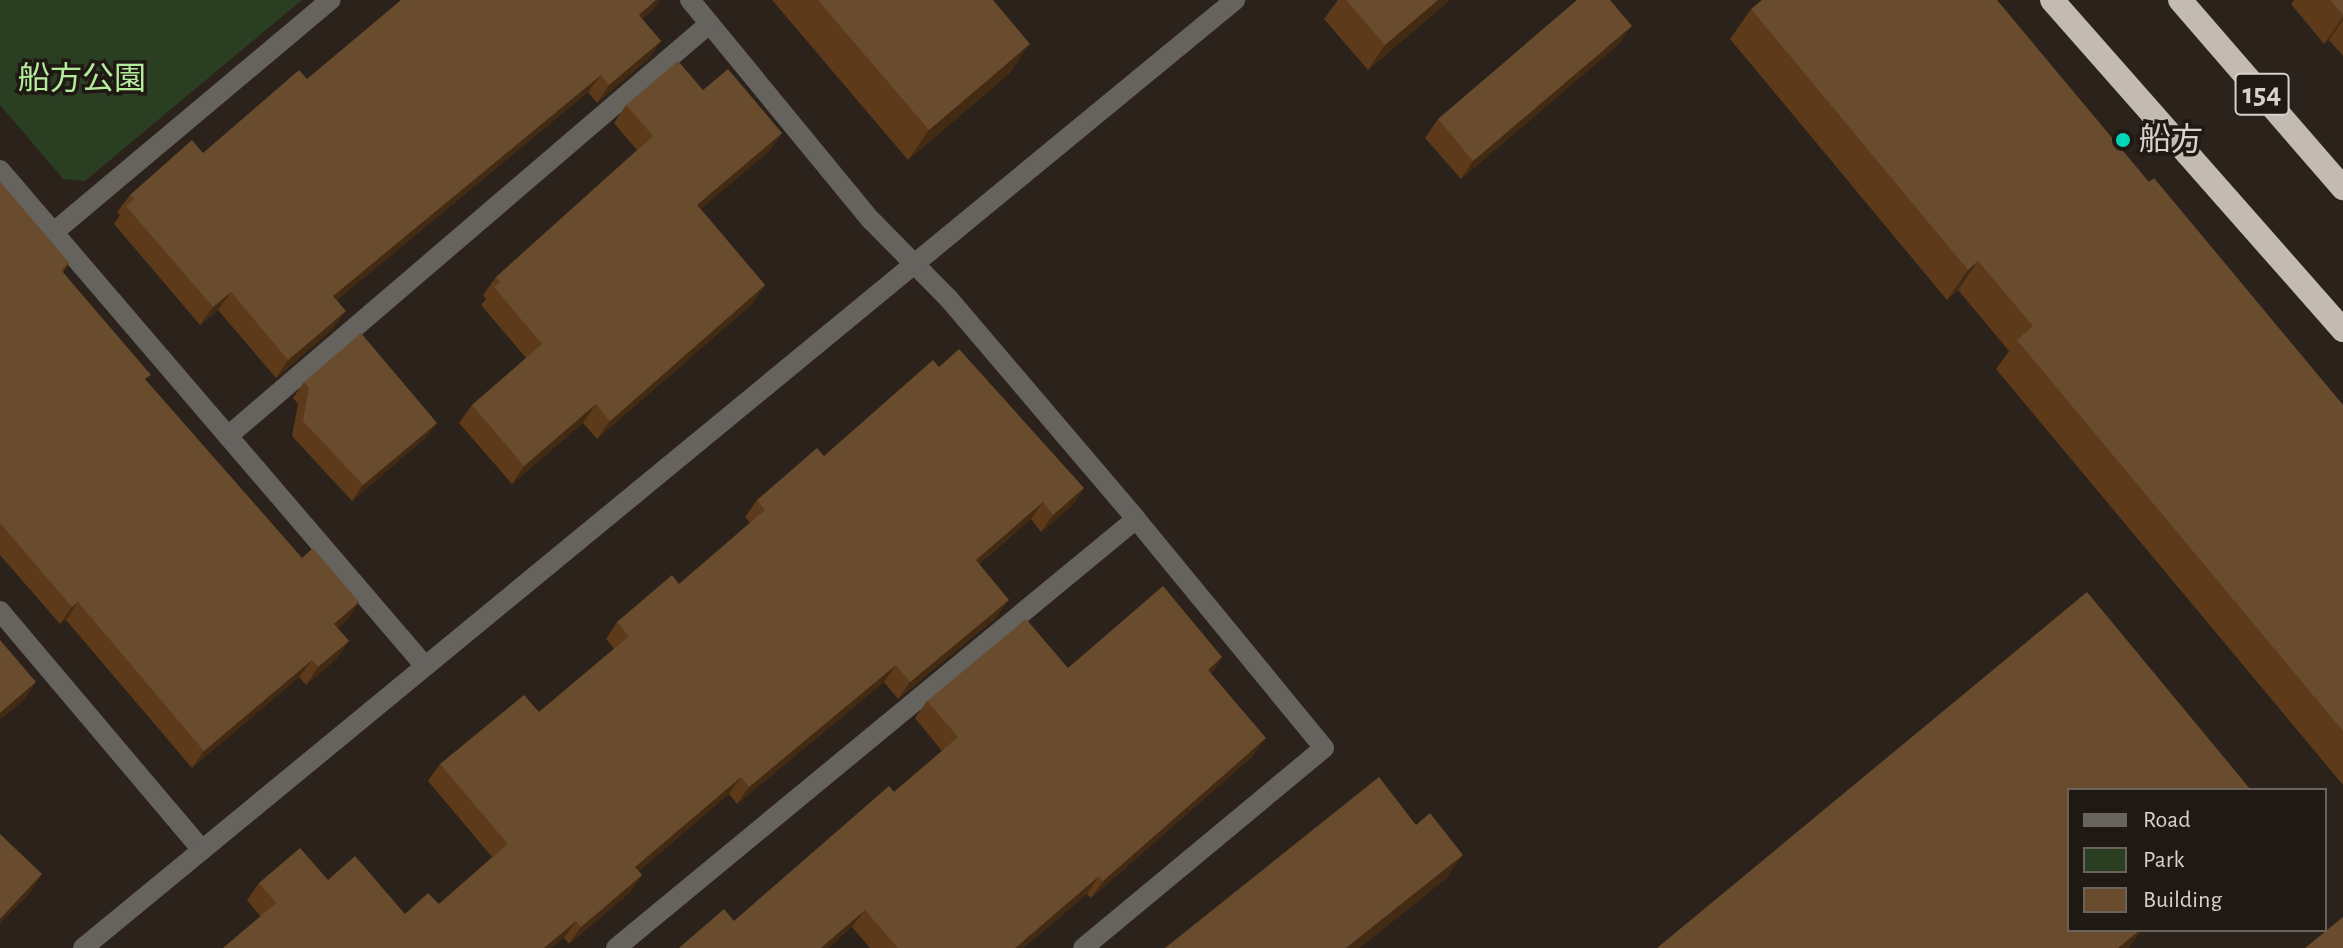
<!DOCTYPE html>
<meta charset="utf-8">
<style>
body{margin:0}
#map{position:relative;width:2343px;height:948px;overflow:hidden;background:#2a221b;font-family:"Alegreya Sans","Noto Sans JP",sans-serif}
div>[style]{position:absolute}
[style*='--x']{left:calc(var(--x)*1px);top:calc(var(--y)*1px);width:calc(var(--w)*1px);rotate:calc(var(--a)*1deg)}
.green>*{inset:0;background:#2a3f21}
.minor>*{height:20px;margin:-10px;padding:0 10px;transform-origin:10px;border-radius:10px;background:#66635f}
.highway>*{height:24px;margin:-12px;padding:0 12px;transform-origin:12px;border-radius:12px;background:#c3bbb1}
.wall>*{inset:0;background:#5c3a1a}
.shaded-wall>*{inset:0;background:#432a12}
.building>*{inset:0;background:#694b2d}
.dots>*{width:22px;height:22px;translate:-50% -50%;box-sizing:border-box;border:4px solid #201812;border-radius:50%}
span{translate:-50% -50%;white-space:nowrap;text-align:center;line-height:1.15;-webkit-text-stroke:7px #201812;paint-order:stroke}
.shield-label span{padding:2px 6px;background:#201812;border:2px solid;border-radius:6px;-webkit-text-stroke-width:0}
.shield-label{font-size:30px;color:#d7d1cd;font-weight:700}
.park-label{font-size:32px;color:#b4ec9e}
.poi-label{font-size:32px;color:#d7d1cd}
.left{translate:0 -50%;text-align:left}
.legend{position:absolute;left:2067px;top:788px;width:260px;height:144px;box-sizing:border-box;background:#201812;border:2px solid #69625d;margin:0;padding:10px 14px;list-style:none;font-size:24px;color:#d7d1cd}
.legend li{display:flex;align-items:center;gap:16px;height:40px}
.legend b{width:40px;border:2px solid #69625d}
</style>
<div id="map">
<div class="green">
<div style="clip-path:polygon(0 0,302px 0,85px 181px,63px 179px,0 105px)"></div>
</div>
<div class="minor">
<div style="--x:690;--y:0;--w:285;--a:50.6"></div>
<div style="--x:871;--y:220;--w:111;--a:45.4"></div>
<div style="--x:949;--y:299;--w:289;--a:49.6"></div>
<div style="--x:1136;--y:519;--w:296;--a:50.6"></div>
<div style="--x:1324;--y:748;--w:313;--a:140.3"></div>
<div style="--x:0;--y:170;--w:653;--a:49.41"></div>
<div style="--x:54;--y:232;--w:361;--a:-40"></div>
<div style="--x:228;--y:436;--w:633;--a:-40.58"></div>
<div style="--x:0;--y:611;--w:313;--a:49.8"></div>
<div style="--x:83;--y:948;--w:1492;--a:-39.45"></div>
<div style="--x:616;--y:948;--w:674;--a:-39.52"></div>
</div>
<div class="highway">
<div style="--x:2052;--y:0;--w:440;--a:48.6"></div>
<div style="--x:2180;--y:0;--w:249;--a:49.1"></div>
</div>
<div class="wall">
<div style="clip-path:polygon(772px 0,993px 0,1010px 73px,908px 160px)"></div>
<div style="clip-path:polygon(1338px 0,1450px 0,1368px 70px,1324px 19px)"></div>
<div style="clip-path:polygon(2294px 0,2343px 0,2343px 56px,2329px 40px,2324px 44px,2291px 4px)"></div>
<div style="clip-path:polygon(1751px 9px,2149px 182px,2343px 405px,2343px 785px,1996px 369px,2009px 351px,1958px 290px,1947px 300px,1730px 39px)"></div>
<div style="clip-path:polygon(653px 10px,642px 19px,661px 41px,648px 59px,597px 103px,588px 92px,337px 300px,333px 329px,276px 378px,218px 310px,200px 325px,114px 224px,120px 215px,117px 212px,130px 195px,203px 153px,307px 79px)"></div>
<div style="clip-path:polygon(1619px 44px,1461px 179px,1425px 138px,1438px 119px)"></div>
<div style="clip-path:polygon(703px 90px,782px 133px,769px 151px,701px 209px,765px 285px,752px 304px,597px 439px,583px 423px,512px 484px,459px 423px,472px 405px,526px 358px,481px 305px,486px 299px,483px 295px,496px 277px,637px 150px,614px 123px,626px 105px)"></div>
<div style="clip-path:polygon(0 182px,69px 263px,63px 272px,146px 381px,302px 558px,359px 602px,347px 620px,337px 628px,349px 641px,336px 659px,306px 685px,299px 677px,192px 768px,66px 620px,60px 624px,0 555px)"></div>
<div style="clip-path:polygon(304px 382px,437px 423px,425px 438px,352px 501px,292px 436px,298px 404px,293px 398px)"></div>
<div style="clip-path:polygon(824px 456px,1073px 505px,1041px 532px,1031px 519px,979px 564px,997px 617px,898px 699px,884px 682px,737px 804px,729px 794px,639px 871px,642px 875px,630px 892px,569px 944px,564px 938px,260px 916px,247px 900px,259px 883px,328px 880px,405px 914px,439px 904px,492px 857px,428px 781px,440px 764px,539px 712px,614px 649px,606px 639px,617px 622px,679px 584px,750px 523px,745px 517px,757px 500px)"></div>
<div style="clip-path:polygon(1222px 657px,1211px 674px,1253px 756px,1091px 898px,1087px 894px,1023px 948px,870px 948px,852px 927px,734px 921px,894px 792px,942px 751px,915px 718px,927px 701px,1068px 668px)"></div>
</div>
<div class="shaded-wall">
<div style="clip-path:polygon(656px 0,660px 0,653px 10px,626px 32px,639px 15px)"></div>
<div style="clip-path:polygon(1438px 0,1450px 0,1368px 70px,1385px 45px)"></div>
<div style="clip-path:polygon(2343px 17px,2343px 20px,2329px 40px,2324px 44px)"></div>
<div style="clip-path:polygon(1632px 26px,1619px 44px,1461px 179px,1473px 161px)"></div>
<div style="clip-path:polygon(661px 41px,648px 59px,597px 103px,609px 85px)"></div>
<div style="clip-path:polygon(1030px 44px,1010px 73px,908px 160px,929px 130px)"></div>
<div style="clip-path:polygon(601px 75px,588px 92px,320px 314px,333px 296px)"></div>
<div style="clip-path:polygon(782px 133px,769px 151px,685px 223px,697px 205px)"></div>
<div style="clip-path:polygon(1978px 261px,1958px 290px,1947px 300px,1968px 270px)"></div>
<div style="clip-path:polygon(765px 285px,752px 304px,597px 439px,610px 421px)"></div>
<div style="clip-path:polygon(231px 292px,218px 310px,200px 325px,213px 307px)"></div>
<div style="clip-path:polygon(346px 311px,333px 329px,276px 378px,288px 360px)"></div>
<div style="clip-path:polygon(596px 404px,583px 423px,512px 484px,524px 466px)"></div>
<div style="clip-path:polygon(437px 423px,425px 438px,352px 501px,363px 485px)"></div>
<div style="clip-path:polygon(1084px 488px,1073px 505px,1041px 532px,1053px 515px)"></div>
<div style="clip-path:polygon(1043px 502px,1031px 519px,964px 576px,976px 560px)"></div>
<div style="clip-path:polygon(1009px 600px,997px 617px,898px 699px,910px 682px)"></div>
<div style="clip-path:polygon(78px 602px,66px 620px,60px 624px,72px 607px)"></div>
<div style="clip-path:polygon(359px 602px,347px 620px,322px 642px,334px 624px)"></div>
<div style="clip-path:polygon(349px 641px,336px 659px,306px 685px,318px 667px)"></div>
<div style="clip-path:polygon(1222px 657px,1210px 675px,1208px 670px)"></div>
<div style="clip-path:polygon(312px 660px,299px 677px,192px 768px,204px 751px)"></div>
<div style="clip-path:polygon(896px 665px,884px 682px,737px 804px,749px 787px)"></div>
<div style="clip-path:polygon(36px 682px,24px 700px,0 720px,0 713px)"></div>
<div style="clip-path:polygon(1266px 738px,1253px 756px,1091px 898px,1103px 881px)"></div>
<div style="clip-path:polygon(741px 777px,729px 794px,624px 884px,635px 867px)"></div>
<div style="clip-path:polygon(1463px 855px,1446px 879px,1360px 948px,1346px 948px)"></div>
<div style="clip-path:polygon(42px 874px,30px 893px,0 924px,0 919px)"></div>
<div style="clip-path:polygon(642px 875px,630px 892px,569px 944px,581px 927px)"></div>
<div style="clip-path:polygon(1099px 876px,1087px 894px,1023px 948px,1015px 948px)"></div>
<div style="clip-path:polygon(865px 910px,852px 927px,829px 948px,821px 948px)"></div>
<div style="clip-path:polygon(576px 921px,564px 938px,552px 948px,544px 948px)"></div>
<div style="clip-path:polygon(2134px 930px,2144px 930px,2138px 935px,2129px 948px,2118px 948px)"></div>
</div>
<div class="building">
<div style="clip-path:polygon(401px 0,656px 0,639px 15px,661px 41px,609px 85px,601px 75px,333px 296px,346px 311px,288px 360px,231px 292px,213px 307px,126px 206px,134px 199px,130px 195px,192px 140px,203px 153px,299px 70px,307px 79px)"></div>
<div style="clip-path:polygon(818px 0,993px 0,1030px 44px,929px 130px)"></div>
<div style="clip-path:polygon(1346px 0,1438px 0,1385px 45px)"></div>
<div style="clip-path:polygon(1577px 0,1610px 0,1632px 26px,1473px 161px,1438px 119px)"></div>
<div style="clip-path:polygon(1762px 0,1997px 0,2149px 182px,2154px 178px,2343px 405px,2343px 731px,2017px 340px,2033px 326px,1978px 261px,1968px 270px,1751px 9px)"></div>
<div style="clip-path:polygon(2330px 0,2343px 0,2343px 15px)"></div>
<div style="clip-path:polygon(678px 61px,703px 90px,728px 69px,782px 133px,697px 205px,765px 285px,610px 421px,596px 404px,524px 466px,472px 405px,542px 344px,494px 287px,500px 282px,496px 277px,653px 136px,626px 105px)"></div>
<div style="clip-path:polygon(0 182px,69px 263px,61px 270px,151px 375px,145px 379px,302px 558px,313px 548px,359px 602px,334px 624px,349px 641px,318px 667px,312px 660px,204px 751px,78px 602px,72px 607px,0 523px)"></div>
<div style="clip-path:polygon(361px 333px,437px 423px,363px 485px,303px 421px,309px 388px,304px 382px)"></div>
<div style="clip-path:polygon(959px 349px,1084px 488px,1053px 515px,1043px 502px,976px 560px,1009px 600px,910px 682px,896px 665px,749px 787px,741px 777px,635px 867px,642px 875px,581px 927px,576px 921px,544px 948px,223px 948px,276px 903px,259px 883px,300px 848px,328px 880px,355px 856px,405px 914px,428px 893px,439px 904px,508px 844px,440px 764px,524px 695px,539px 712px,629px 636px,617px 622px,672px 575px,679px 584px,765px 510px,757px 500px,817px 448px,824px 456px,933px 360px,939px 367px)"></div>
<div style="clip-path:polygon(1163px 586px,1222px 657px,1208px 670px,1266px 738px,1103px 881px,1099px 876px,1015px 948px,898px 948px,865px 910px,821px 948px,679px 948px,724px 909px,734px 921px,889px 786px,894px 792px,958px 737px,927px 701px,1026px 619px,1068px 668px)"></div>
<div style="clip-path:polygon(2087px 592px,2251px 790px,2069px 790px,2069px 930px,2140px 930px,2118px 948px,1657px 948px)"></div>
<div style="clip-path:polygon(0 640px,36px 682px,0 713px)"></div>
<div style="clip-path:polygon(1379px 777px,1416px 825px,1430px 813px,1463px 855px,1346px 948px,1165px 948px)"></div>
<div style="clip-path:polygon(0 834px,42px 874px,0 919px)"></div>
<div style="clip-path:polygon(2343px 917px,2343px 948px,2305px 948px)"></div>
</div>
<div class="dots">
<div style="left:2123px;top:140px;background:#00d5b7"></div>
</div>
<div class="shield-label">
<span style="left:2262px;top:94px">154</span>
</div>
<div class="park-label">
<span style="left:82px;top:79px">船方公園</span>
</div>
<div class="poi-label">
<span class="left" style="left:2139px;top:140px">船方</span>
</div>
<ul class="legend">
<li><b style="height:10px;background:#66635f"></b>Road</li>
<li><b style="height:22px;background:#2a3f21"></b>Park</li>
<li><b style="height:22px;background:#694b2d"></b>Building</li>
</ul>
</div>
